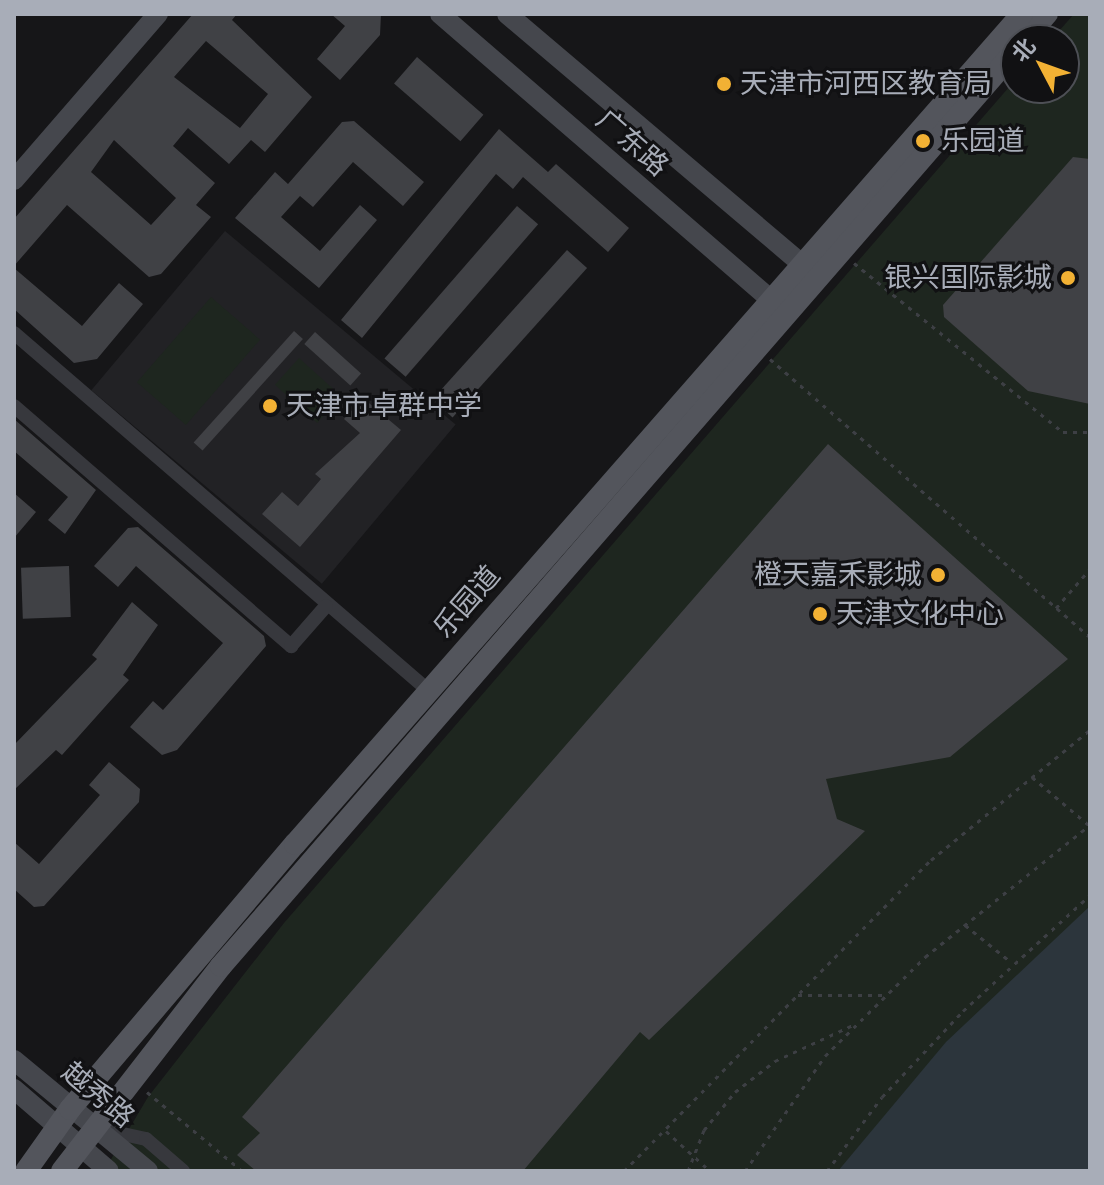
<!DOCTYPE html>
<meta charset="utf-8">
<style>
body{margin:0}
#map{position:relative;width:1104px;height:1185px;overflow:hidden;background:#161618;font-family:Jost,"Noto Sans SC",sans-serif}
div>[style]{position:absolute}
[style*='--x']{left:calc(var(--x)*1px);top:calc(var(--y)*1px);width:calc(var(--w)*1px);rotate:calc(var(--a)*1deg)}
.built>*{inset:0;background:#222225;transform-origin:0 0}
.green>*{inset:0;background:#1e261f;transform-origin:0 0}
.water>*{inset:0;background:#2c353c}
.building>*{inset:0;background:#404145;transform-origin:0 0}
.path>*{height:3px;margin-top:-1.5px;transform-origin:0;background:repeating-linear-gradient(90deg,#3d3f44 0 4px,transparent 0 10px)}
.street>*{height:14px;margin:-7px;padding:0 7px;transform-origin:7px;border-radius:7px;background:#37383d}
.secondary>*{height:20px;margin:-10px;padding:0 10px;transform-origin:10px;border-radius:10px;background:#45474d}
.primary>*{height:22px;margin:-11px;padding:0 11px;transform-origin:11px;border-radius:11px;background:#53555c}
.dots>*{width:22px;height:22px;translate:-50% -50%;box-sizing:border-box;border:4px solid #111113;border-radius:50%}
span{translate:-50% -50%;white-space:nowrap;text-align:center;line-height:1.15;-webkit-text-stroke:6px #111113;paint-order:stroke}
.poi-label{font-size:28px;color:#a8adb8}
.left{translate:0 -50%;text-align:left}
.right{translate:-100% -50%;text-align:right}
.street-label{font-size:28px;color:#a8adb8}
.frame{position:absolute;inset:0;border:16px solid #a8adb8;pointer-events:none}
.north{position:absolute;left:1000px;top:24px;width:80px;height:80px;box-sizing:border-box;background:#111113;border:2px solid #4d4f55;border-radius:50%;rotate:311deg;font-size:22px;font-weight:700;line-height:32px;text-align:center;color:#a8adb8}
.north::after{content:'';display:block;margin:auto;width:28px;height:36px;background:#f2b134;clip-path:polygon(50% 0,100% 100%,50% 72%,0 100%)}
</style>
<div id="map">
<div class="built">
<div style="left:225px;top:231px;width:301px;height:208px;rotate:40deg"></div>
</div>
<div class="green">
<div style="clip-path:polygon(1074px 14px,1090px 14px,1090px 1171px,104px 1171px,148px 1097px,284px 923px,1016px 79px,1016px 88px,1064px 88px,1064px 40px,1051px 40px)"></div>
<div style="left:211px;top:297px;width:65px;height:113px;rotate:41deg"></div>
<div style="left:299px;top:358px;width:57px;height:36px;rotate:42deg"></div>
</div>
<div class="water">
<div style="clip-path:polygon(1090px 906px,1090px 1171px,838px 1171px,946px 1042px)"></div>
</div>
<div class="building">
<div style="clip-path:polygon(evenodd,193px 14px,237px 14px,232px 20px,312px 97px,265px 152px,251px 140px,229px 164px,188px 128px,173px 146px,215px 183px,196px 205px,211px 217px,161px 274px,149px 277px,67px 205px,14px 266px,14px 219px,193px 14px,206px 41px,268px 94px,240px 128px,174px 77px,206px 41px,193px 14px,114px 140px,176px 198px,151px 225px,91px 172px,114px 140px)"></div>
<div style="clip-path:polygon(331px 14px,381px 14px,380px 35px,340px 80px,317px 59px,345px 26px)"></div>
<div style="left:417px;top:57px;width:88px;height:35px;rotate:41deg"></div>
<div style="clip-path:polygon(354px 121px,424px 182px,403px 206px,353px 162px,313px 207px,300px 196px,281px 217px,320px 251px,360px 205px,377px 220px,319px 288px,235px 218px,275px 172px,288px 184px,342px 122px)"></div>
<div style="clip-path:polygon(499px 129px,548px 172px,556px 164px,629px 228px,608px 252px,523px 177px,513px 189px,496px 174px,362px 338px,341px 320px)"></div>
<div style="clip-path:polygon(1073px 157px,1090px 159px,1090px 404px,1028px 391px,944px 317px,943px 305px)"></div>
<div style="left:517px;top:206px;width:28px;height:202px;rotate:41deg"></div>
<div style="left:567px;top:250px;width:27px;height:201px;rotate:42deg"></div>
<div style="clip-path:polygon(14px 268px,82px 326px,119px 283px,143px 304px,97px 359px,74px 363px,14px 309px)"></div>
<div style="left:294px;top:331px;width:12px;height:150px;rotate:42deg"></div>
<div style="left:315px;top:332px;width:62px;height:16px;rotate:42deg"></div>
<div style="clip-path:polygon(363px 398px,401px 430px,300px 547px,262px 514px,282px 492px,298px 506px,321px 479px,315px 474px,360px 433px,344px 419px)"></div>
<div style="clip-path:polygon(14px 419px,96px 490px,65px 534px,48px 520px,68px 497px,14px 451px)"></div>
<div style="clip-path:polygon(828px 444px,1068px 659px,950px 757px,826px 779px,837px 819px,865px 831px,649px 1040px,640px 1032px,523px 1171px,256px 1171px,237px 1155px,260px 1133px,242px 1117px)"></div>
<div style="clip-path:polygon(14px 493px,36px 512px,14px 538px)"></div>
<div style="clip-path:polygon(138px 527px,264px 636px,266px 646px,177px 750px,162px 755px,130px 727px,153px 701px,163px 710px,223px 643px,136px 566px,118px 587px,94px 566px,128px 528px)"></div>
<div style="left:69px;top:566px;width:51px;height:48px;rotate:88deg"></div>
<div style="clip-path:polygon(132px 602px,158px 625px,123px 675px,129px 680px,62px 755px,56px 750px,14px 790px,14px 745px,97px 659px,92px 655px)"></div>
<div style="clip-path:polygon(109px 762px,140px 789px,139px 802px,44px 906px,34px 907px,14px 889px,14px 842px,39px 864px,100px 795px,89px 785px)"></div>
</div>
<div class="path">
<div style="--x:854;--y:263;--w:269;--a:39"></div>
<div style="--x:1063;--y:432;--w:27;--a:0"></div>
<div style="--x:770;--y:359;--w:424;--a:41"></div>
<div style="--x:1056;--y:608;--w:52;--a:-48.9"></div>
<div style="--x:1032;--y:777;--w:76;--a:40.2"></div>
<div style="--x:965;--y:925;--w:59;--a:38.8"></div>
<div style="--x:798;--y:995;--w:88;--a:0"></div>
<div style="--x:147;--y:1092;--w:124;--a:39.7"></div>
<div style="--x:666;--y:1131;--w:59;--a:42.3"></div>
<div style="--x:624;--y:1171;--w:437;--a:-45.4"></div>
<div style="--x:931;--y:860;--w:205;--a:-39.3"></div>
<div style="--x:688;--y:1171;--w:44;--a:-68.7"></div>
<div style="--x:704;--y:1130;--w:49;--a:-50.8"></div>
<div style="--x:735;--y:1092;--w:51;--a:-37.8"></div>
<div style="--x:775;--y:1061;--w:88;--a:-24.8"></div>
<div style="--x:745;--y:1171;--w:140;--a:-55.2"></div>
<div style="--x:825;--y:1056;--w:141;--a:-44.7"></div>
<div style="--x:925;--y:957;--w:211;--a:-38.7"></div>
<div style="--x:827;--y:1171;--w:92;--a:-53.4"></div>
<div style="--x:882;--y:1097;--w:118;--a:-46.7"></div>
<div style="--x:963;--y:1011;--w:172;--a:-42.4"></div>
</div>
<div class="street">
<div style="--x:14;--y:333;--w:548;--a:40.78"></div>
<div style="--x:14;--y:406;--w:367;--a:40.9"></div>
<div style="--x:291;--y:646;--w:53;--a:-48.8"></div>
<div style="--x:100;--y:1129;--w:47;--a:12.3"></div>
<div style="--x:146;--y:1139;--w:49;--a:40.9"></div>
</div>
<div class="secondary">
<div style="--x:440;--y:14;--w:452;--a:40.8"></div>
<div style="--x:507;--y:14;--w:402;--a:40.3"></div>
<div style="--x:14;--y:180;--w:220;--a:-49.1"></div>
<div style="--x:14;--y:1060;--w:174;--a:39.6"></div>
<div style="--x:14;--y:1089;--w:125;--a:40.8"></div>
</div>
<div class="primary">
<div style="--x:1024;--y:40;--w:35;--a:-49"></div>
<div style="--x:26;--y:1171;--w:76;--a:-54.6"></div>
<div style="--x:70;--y:1109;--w:348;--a:-49.7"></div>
<div style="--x:295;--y:844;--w:1103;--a:-48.78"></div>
<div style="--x:62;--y:1171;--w:259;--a:-52.2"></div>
<div style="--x:221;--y:966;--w:1213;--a:-49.05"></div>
</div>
<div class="dots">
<div style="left:724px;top:84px;background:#f2b134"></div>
<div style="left:923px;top:141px;background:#f2b134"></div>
<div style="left:1068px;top:278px;background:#f2b134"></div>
<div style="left:270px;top:406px;background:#f2b134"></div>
<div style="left:938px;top:575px;background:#f2b134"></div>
<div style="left:820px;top:614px;background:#f2b134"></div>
</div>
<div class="poi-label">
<span class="left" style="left:740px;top:84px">天津市河西区教育局</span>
<span class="left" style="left:941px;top:141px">乐园道</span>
<span class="right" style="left:1052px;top:278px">银兴国际影城</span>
<span class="left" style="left:286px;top:406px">天津市卓群中学</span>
<span class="right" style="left:922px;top:575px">橙天嘉禾影城</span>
<span class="left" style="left:836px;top:614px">天津文化中心</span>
</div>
<div class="street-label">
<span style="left:632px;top:143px;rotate:41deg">广东路</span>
<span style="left:467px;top:602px;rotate:-49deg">乐园道</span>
<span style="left:98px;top:1095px;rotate:40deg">越秀路</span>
</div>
<div class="frame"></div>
<div class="north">北</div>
</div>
